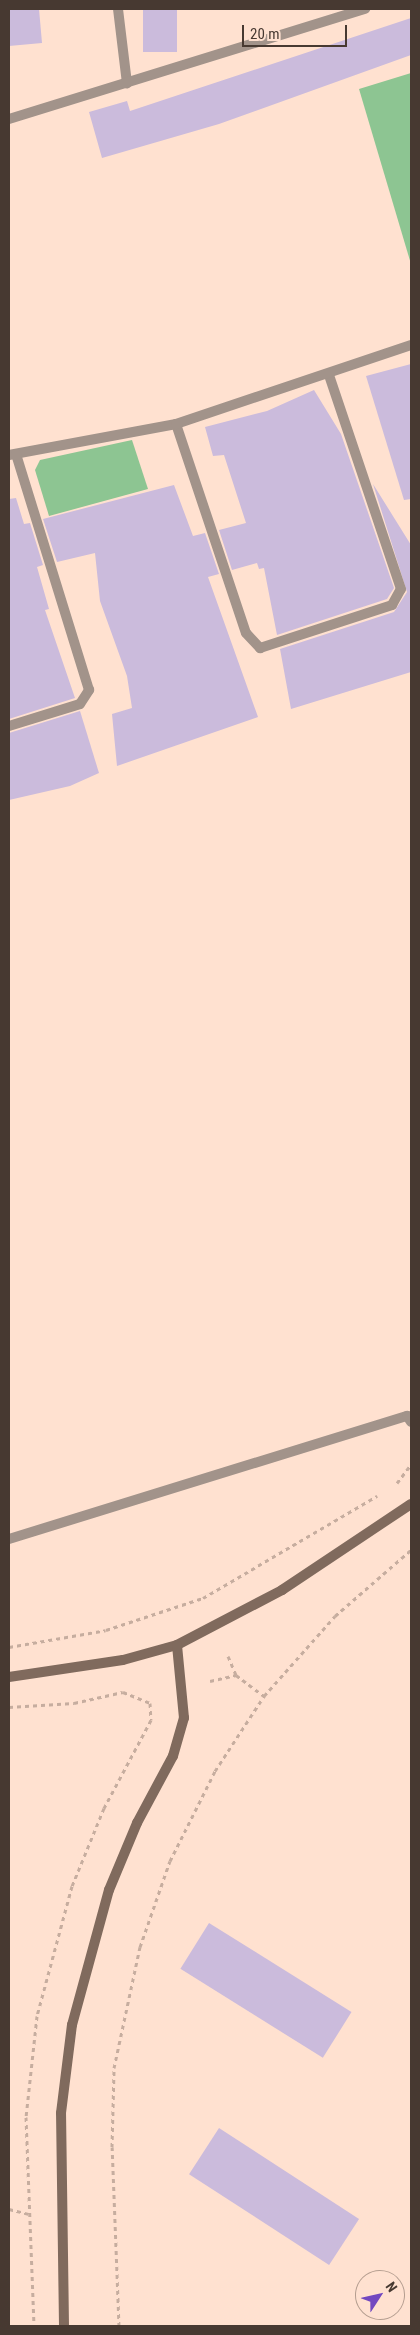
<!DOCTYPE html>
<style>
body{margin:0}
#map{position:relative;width:420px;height:2335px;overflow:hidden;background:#ffe1d0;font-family:"Roboto Condensed",sans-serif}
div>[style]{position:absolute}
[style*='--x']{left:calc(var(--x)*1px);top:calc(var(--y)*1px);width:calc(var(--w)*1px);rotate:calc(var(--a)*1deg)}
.green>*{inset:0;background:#8dc592}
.building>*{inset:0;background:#cbbbdc;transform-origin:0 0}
.path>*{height:3px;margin-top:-1.5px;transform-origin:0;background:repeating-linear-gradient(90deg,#c6ad9f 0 4px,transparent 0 8px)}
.lane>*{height:10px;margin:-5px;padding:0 5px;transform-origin:5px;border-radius:5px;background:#a2938a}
.street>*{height:10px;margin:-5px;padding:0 5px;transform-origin:5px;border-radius:5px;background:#a2938a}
.secondary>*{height:10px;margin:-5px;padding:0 5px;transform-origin:5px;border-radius:5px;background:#806a5d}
span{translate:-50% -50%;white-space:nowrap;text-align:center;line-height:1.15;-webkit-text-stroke:5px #ffe1d0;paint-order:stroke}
.frame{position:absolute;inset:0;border:10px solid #473931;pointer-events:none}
.north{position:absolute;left:355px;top:2270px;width:50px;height:50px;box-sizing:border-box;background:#ffe1d0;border:1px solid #b59e90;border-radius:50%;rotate:55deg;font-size:14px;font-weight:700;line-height:20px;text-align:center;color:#473931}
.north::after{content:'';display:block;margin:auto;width:18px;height:22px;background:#7248c0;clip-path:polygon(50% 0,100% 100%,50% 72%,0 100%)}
.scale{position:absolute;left:242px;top:25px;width:105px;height:22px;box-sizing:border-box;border:2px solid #473931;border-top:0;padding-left:6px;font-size:15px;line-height:18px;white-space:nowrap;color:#473931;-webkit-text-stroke:4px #ffe1d0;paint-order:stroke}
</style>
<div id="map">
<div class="green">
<div style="clip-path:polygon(411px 73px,411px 264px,359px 89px)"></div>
<div style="clip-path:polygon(132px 440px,148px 489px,49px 516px,35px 470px,40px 460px)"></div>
</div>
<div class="building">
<div style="clip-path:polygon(9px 9px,39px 9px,42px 43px,9px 46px)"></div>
<div style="left:143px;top:9px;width:34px;height:43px"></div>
<div style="clip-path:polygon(411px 18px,411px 55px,219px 124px,102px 158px,89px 112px,127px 101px,130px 111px)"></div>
<div style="clip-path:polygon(411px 364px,411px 499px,404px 500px,366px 376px)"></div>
<div style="clip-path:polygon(314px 390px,341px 434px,394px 588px,387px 599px,277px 635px,264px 568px,259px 569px,257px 563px,232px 570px,219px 530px,246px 523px,224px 455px,213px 456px,205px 427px,267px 411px)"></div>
<div style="clip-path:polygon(373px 484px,411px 545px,411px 672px,291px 709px,280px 649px,394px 612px,407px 592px)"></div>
<div style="clip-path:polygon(174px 485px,193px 536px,205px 533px,219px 574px,208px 577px,258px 717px,117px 766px,112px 714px,132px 708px,127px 676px,100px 601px,95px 553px,57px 562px,43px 519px)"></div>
<div style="clip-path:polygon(16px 498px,24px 524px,30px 523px,43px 565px,37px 567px,49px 609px,45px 610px,75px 698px,9px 719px,9px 499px)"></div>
<div style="clip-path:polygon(80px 711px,99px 773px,70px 786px,9px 800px,9px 733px)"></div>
<div style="left:209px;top:1923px;width:168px;height:54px;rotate:32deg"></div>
<div style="left:219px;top:2128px;width:167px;height:55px;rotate:33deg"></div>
</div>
<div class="path">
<div style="--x:397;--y:1483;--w:21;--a:-53"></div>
<div style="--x:9;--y:1647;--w:98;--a:-9.9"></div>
<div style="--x:106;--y:1630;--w:102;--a:-18.3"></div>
<div style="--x:203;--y:1598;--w:202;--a:-30.4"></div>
<div style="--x:228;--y:1656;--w:21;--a:67"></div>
<div style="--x:210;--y:1681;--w:27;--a:-13"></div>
<div style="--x:236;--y:1675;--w:35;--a:37"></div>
<div style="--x:9;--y:1707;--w:65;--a:-3.5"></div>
<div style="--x:74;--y:1703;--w:50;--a:-12.7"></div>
<div style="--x:123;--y:1692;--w:29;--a:22"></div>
<div style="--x:150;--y:1703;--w:17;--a:87"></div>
<div style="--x:151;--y:1720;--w:100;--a:118.1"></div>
<div style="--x:104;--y:1808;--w:84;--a:112.3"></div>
<div style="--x:72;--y:1886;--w:135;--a:105.1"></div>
<div style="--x:37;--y:2016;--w:102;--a:96.2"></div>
<div style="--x:26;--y:2117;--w:209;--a:87.8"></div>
<div style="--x:9;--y:2209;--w:21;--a:14"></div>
<div style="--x:119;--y:2326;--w:179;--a:-92.2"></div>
<div style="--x:112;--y:2147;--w:79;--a:-88.5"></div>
<div style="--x:114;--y:2068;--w:124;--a:-77.9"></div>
<div style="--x:140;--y:1947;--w:91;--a:-70.8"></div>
<div style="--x:170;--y:1861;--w:101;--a:-63.4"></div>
<div style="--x:215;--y:1771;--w:90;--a:-56.8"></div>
<div style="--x:264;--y:1696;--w:107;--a:-48.4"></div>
<div style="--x:335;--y:1616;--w:101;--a:-41"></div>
</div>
<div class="lane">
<div style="--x:118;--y:9;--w:75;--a:83.1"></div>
<div style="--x:9;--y:119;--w:373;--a:-17.2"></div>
<div style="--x:9;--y:1539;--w:417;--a:-17.2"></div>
<div style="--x:407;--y:1416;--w:7;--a:56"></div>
</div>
<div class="street">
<div style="--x:176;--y:424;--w:220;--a:71.5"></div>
<div style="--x:246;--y:633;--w:21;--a:47"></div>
<div style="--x:260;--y:648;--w:139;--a:-18"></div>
<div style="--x:392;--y:605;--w:18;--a:-61"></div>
<div style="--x:401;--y:589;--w:226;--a:-108.6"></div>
<div style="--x:9;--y:455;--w:170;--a:-10.5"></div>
<div style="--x:176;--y:424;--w:248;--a:-18.6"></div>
<div style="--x:9;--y:726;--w:74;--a:-17.2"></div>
<div style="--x:80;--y:704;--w:17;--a:-57"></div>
<div style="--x:89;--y:690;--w:247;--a:-107.2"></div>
</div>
<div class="secondary">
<div style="--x:9;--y:1677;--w:115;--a:-8.5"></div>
<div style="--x:123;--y:1660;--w:56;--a:-15.5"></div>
<div style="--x:177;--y:1645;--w:119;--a:-27.6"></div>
<div style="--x:282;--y:1590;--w:155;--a:-33.7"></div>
<div style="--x:64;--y:2326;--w:213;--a:-90.8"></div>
<div style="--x:61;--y:2113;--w:89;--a:-82.9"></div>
<div style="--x:72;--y:2025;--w:140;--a:-74.7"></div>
<div style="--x:109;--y:1890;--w:73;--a:-67.3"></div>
<div style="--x:137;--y:1823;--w:76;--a:-61.8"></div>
<div style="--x:173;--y:1756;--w:40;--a:-74"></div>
<div style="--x:184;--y:1718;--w:73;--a:-95.5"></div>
</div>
<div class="frame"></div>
<div class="north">N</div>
<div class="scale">20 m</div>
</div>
